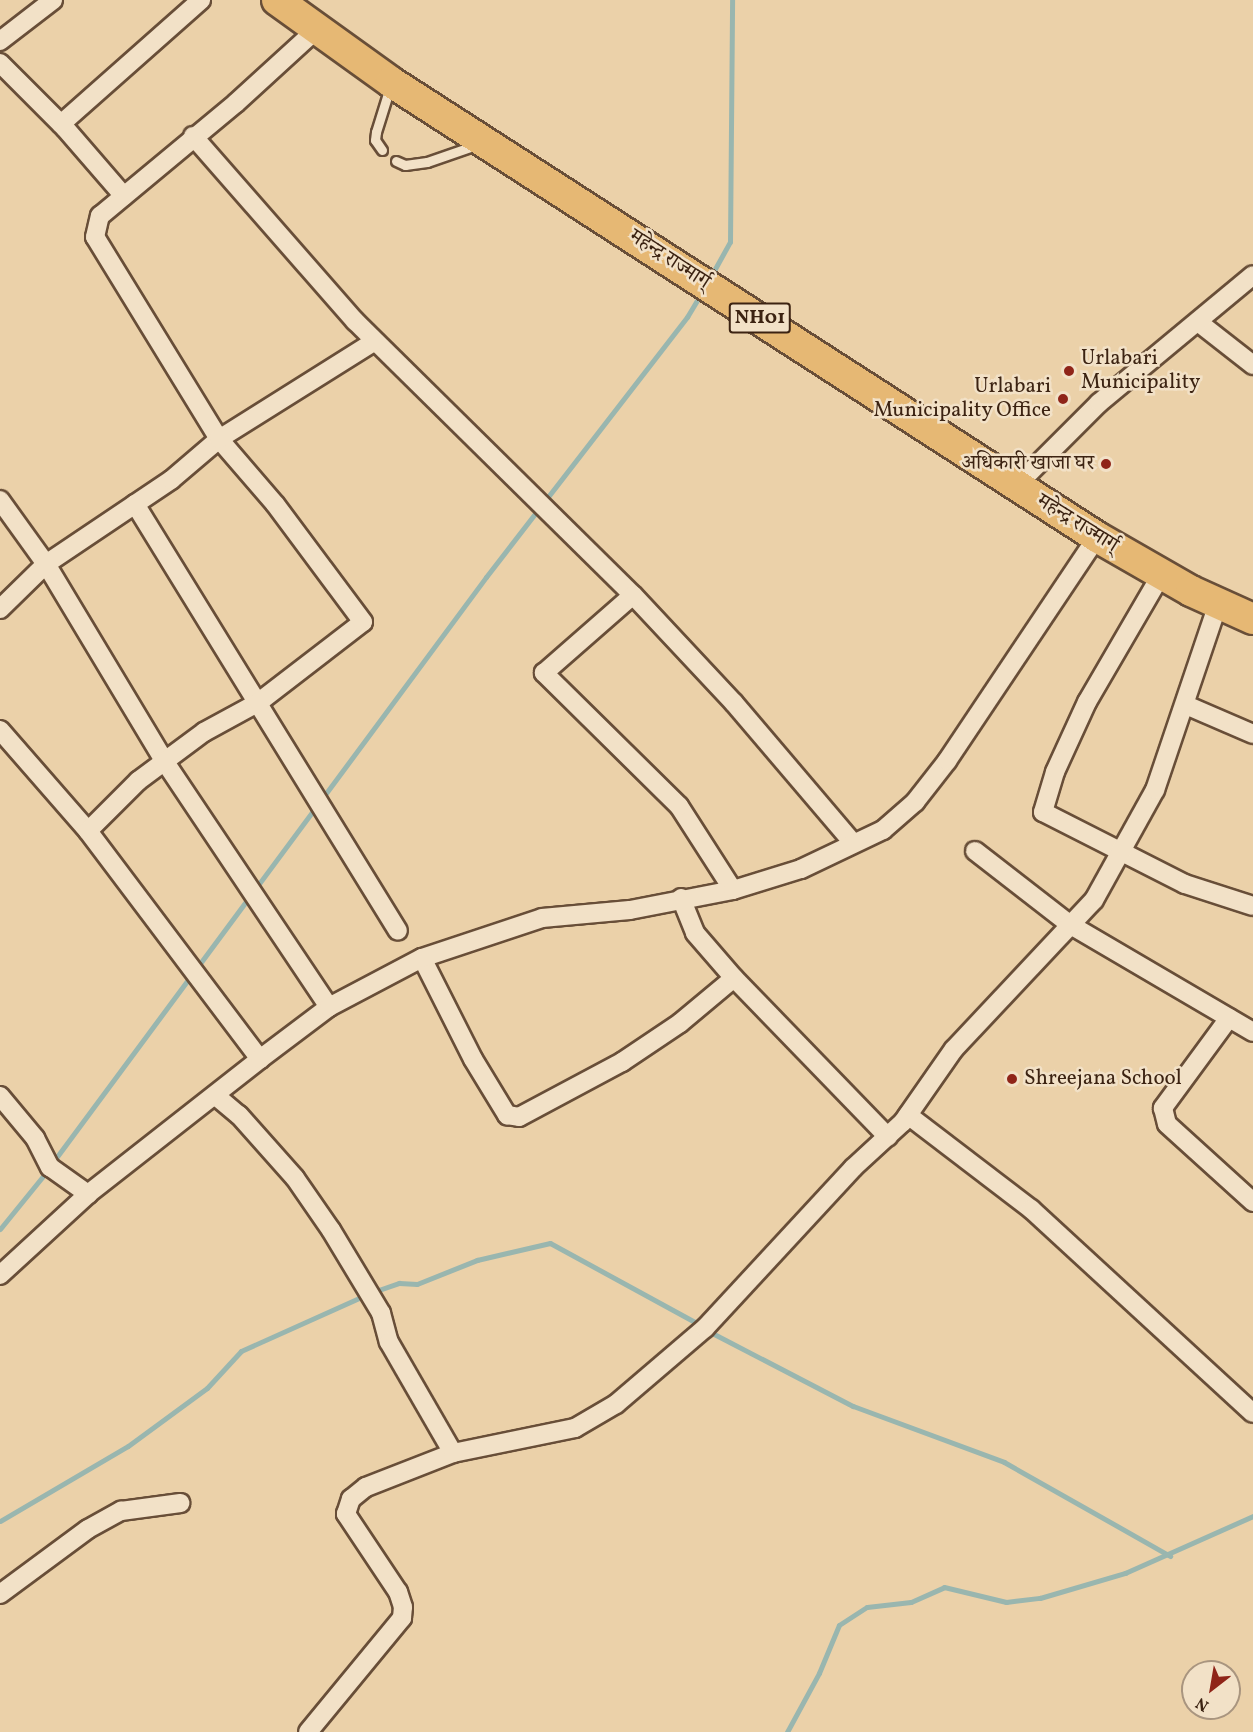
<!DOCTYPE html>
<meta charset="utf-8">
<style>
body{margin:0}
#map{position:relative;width:1253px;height:1732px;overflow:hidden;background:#ebd1a9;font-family:Vollkorn,"Noto Serif Devanagari",serif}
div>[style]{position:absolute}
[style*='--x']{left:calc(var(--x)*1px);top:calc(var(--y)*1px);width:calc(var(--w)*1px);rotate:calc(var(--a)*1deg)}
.stream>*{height:5px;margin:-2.5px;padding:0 2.5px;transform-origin:2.5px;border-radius:2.5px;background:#99b6af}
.roads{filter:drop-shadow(2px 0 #684e38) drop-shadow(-2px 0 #684e38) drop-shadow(0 2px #684e38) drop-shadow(0 -2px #684e38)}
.service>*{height:9px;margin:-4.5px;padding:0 4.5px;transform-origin:4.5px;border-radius:4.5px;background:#f2e1c7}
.minor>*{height:18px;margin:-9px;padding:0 9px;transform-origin:9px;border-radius:9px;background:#f2e1c7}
.trunk>*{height:30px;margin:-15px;padding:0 15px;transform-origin:15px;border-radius:15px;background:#e6b874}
.dots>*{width:16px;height:16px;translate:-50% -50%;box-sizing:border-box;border:3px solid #f2e1c7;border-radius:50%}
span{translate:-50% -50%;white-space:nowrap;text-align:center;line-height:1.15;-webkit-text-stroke:5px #f2e1c7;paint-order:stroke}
.shield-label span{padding:2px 4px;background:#f2e1c7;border:2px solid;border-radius:4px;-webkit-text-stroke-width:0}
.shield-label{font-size:20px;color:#3c2312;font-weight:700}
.street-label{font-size:21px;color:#3c2312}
.poi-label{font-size:21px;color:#3c2312}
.left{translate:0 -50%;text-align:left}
.right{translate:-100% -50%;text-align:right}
.north{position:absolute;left:1181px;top:1660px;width:60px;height:60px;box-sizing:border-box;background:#f2e1c7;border:2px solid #a9957f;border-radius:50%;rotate:211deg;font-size:16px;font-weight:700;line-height:24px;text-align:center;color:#3c2312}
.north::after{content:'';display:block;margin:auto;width:21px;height:27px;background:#8f2418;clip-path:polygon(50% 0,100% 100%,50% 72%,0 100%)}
</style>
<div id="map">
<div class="stream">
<div style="--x:711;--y:276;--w:39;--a:-61"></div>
<div style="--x:730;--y:242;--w:242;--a:-89.5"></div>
<div style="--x:53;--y:1162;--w:728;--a:-53.49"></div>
<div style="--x:486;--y:577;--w:329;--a:-52.3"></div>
<div style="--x:687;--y:317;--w:29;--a:-59"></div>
<div style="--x:0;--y:1229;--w:76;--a:-50.9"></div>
<div style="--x:712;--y:1333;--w:159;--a:27.4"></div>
<div style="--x:853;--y:1406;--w:161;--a:20.3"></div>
<div style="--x:1004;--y:1462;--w:191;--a:29.5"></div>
<div style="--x:0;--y:1521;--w:148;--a:-30.4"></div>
<div style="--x:128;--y:1446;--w:98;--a:-36.3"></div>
<div style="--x:207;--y:1388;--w:50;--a:-47.4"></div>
<div style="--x:241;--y:1351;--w:141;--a:-24.2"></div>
<div style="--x:370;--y:1293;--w:31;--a:-19"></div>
<div style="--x:399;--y:1283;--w:18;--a:3"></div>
<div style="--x:417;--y:1284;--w:65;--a:-21.8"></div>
<div style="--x:477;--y:1260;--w:75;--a:-13.1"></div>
<div style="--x:550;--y:1243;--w:167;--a:28.6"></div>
<div style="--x:787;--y:1732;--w:67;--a:-61.5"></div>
<div style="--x:819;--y:1673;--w:52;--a:-67.4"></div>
<div style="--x:839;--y:1625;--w:33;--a:-33"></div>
<div style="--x:867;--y:1607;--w:44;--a:-6.5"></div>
<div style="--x:911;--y:1602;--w:36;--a:-24"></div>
<div style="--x:944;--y:1587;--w:64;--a:13.6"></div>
<div style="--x:1006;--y:1602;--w:34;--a:-7"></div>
<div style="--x:1040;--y:1598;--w:89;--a:-16.4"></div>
<div style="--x:1125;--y:1573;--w:140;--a:-24"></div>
</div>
<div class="roads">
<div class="service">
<div style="--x:382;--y:150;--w:12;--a:-125"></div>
<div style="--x:375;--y:140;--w:8;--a:-83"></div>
<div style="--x:376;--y:132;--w:47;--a:-72.7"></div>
<div style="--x:396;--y:161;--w:10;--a:24"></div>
<div style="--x:405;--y:165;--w:22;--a:-8"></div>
<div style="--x:427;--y:162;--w:52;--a:-19.1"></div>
</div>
<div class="minor">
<div style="--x:0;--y:41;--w:67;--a:-37.7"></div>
<div style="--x:0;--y:63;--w:92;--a:45"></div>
<div style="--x:65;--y:128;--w:90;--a:49.1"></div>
<div style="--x:61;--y:124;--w:187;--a:-41.5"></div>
<div style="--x:193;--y:136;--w:246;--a:48.8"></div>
<div style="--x:355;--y:321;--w:390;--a:44.6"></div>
<div style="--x:1198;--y:322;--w:70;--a:38"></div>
<div style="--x:1017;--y:485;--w:116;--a:-45"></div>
<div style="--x:1099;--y:403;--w:200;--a:-39.7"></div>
<div style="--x:0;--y:500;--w:79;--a:54.3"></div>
<div style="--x:46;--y:564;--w:231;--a:59"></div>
<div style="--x:165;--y:762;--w:295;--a:56.2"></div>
<div style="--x:135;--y:504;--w:501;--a:58.37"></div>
<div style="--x:1161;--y:575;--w:147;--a:120.2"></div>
<div style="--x:1087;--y:702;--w:77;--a:114.6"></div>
<div style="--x:1055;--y:772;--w:42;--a:106.7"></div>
<div style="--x:1043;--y:812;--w:159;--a:26.9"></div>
<div style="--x:1185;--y:884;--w:71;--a:17.9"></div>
<div style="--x:0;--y:609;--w:64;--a:-44.4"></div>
<div style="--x:46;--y:564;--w:151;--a:-33.9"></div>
<div style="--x:171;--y:480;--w:63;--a:-40.5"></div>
<div style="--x:219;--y:439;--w:237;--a:-121.5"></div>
<div style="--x:95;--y:237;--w:22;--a:-77"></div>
<div style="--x:100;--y:216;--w:177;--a:-39.7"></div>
<div style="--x:236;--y:103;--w:108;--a:-42.4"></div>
<div style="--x:1186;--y:705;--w:73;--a:23.4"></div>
<div style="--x:0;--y:730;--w:134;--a:48.9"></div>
<div style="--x:88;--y:831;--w:286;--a:53"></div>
<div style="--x:88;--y:831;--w:71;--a:-45"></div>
<div style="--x:138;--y:781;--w:82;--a:-36.6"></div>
<div style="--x:204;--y:732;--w:63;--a:-28.6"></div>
<div style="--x:259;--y:702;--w:131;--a:-37.6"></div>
<div style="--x:363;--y:622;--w:147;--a:-126.7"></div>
<div style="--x:275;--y:504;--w:86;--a:-130.7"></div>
<div style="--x:219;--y:439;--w:184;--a:-32.1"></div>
<div style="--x:975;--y:851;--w:119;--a:37.8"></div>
<div style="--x:1069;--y:924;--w:213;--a:30.4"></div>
<div style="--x:733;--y:890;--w:100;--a:-122.7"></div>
<div style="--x:679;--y:806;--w:190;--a:-135.4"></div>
<div style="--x:544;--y:673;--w:118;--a:-41.2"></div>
<div style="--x:633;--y:595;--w:148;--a:46.9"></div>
<div style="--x:734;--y:703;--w:184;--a:49.6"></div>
<div style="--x:681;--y:898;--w:38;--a:68"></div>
<div style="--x:695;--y:933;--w:60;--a:49.1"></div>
<div style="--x:734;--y:978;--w:221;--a:45.9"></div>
<div style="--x:422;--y:958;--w:113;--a:63.2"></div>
<div style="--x:473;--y:1059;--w:66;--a:58.7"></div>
<div style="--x:507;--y:1115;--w:12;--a:9"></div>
<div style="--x:519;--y:1117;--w:117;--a:-28.1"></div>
<div style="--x:622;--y:1062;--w:70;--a:-33.9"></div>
<div style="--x:680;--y:1023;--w:70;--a:-39.8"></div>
<div style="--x:1229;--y:1018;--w:112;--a:126.3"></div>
<div style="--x:1163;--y:1108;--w:16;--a:76"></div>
<div style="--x:1167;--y:1124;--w:116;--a:42.2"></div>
<div style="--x:0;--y:1096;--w:55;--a:50.2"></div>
<div style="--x:35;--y:1138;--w:33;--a:63"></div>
<div style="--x:50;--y:1167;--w:47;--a:35.4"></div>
<div style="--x:216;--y:1096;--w:30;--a:40"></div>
<div style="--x:239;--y:1115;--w:84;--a:48.4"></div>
<div style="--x:295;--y:1178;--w:63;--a:55.3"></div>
<div style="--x:331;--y:1230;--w:97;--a:58.9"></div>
<div style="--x:381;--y:1313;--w:30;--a:75"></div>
<div style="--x:389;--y:1342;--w:128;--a:60"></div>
<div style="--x:908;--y:1115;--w:155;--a:37.4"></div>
<div style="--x:1031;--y:1209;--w:301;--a:42.6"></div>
<div style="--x:0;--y:1275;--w:120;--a:-42.6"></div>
<div style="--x:88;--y:1194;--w:219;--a:-38.1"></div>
<div style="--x:260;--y:1059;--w:86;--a:-37"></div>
<div style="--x:329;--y:1007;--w:105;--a:-27.8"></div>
<div style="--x:422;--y:958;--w:126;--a:-18.4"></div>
<div style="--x:542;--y:918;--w:88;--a:-5.2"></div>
<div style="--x:630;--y:910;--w:105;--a:-11"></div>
<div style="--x:733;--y:890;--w:71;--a:-17.2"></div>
<div style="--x:801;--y:869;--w:91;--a:-25.4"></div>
<div style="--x:883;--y:830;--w:43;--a:-41.2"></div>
<div style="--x:915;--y:802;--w:52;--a:-52"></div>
<div style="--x:947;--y:761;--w:270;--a:-56.2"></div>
<div style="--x:0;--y:1594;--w:109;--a:-36.5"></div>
<div style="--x:88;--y:1529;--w:38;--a:-29"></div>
<div style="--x:121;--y:1511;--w:60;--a:-7.7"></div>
<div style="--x:308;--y:1732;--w:148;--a:-50.5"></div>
<div style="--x:402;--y:1618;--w:11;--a:-85"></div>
<div style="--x:403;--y:1607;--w:16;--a:-108"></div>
<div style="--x:398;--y:1592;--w:94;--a:-123.7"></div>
<div style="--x:346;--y:1514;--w:16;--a:-72"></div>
<div style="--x:351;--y:1499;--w:19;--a:-39"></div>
<div style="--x:366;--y:1487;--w:93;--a:-21.3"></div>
<div style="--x:453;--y:1453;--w:125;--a:-11.6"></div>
<div style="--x:575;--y:1428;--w:48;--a:-30.3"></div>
<div style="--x:616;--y:1404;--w:117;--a:-40.5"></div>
<div style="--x:705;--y:1328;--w:218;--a:-47.2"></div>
<div style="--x:853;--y:1168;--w:68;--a:-42.6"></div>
<div style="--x:903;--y:1122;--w:89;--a:-55.1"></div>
<div style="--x:954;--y:1049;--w:204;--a:-46.8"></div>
<div style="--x:1094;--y:900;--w:126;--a:-61"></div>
<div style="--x:1155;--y:790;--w:196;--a:-71.3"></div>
</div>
<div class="trunk">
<div style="--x:277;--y:0;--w:140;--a:35.7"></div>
<div style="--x:391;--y:82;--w:840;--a:32.8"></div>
<div style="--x:1097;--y:537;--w:108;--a:29.9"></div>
<div style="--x:1191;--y:591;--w:68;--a:24.3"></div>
</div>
</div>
<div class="dots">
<div style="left:1069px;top:371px;background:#8f2418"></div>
<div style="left:1063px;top:399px;background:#8f2418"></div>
<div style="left:1106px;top:464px;background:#8f2418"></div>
<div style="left:1012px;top:1079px;background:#8f2418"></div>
</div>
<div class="shield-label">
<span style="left:760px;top:318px">NH01</span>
</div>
<div class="street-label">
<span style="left:669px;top:260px;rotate:33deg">महेन्द्र राज्मार्ग्</span>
<span style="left:1077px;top:524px;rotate:32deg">महेन्द्र राज्मार्ग्</span>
</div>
<div class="poi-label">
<span class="left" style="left:1081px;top:371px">Urlabari<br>Municipality</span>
<span class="right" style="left:1051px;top:399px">Urlabari<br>Municipality Office</span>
<span class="right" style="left:1094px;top:464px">अधिकारी खाजा घर</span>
<span class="left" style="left:1024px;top:1079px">Shreejana School</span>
</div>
<div class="north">N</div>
</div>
